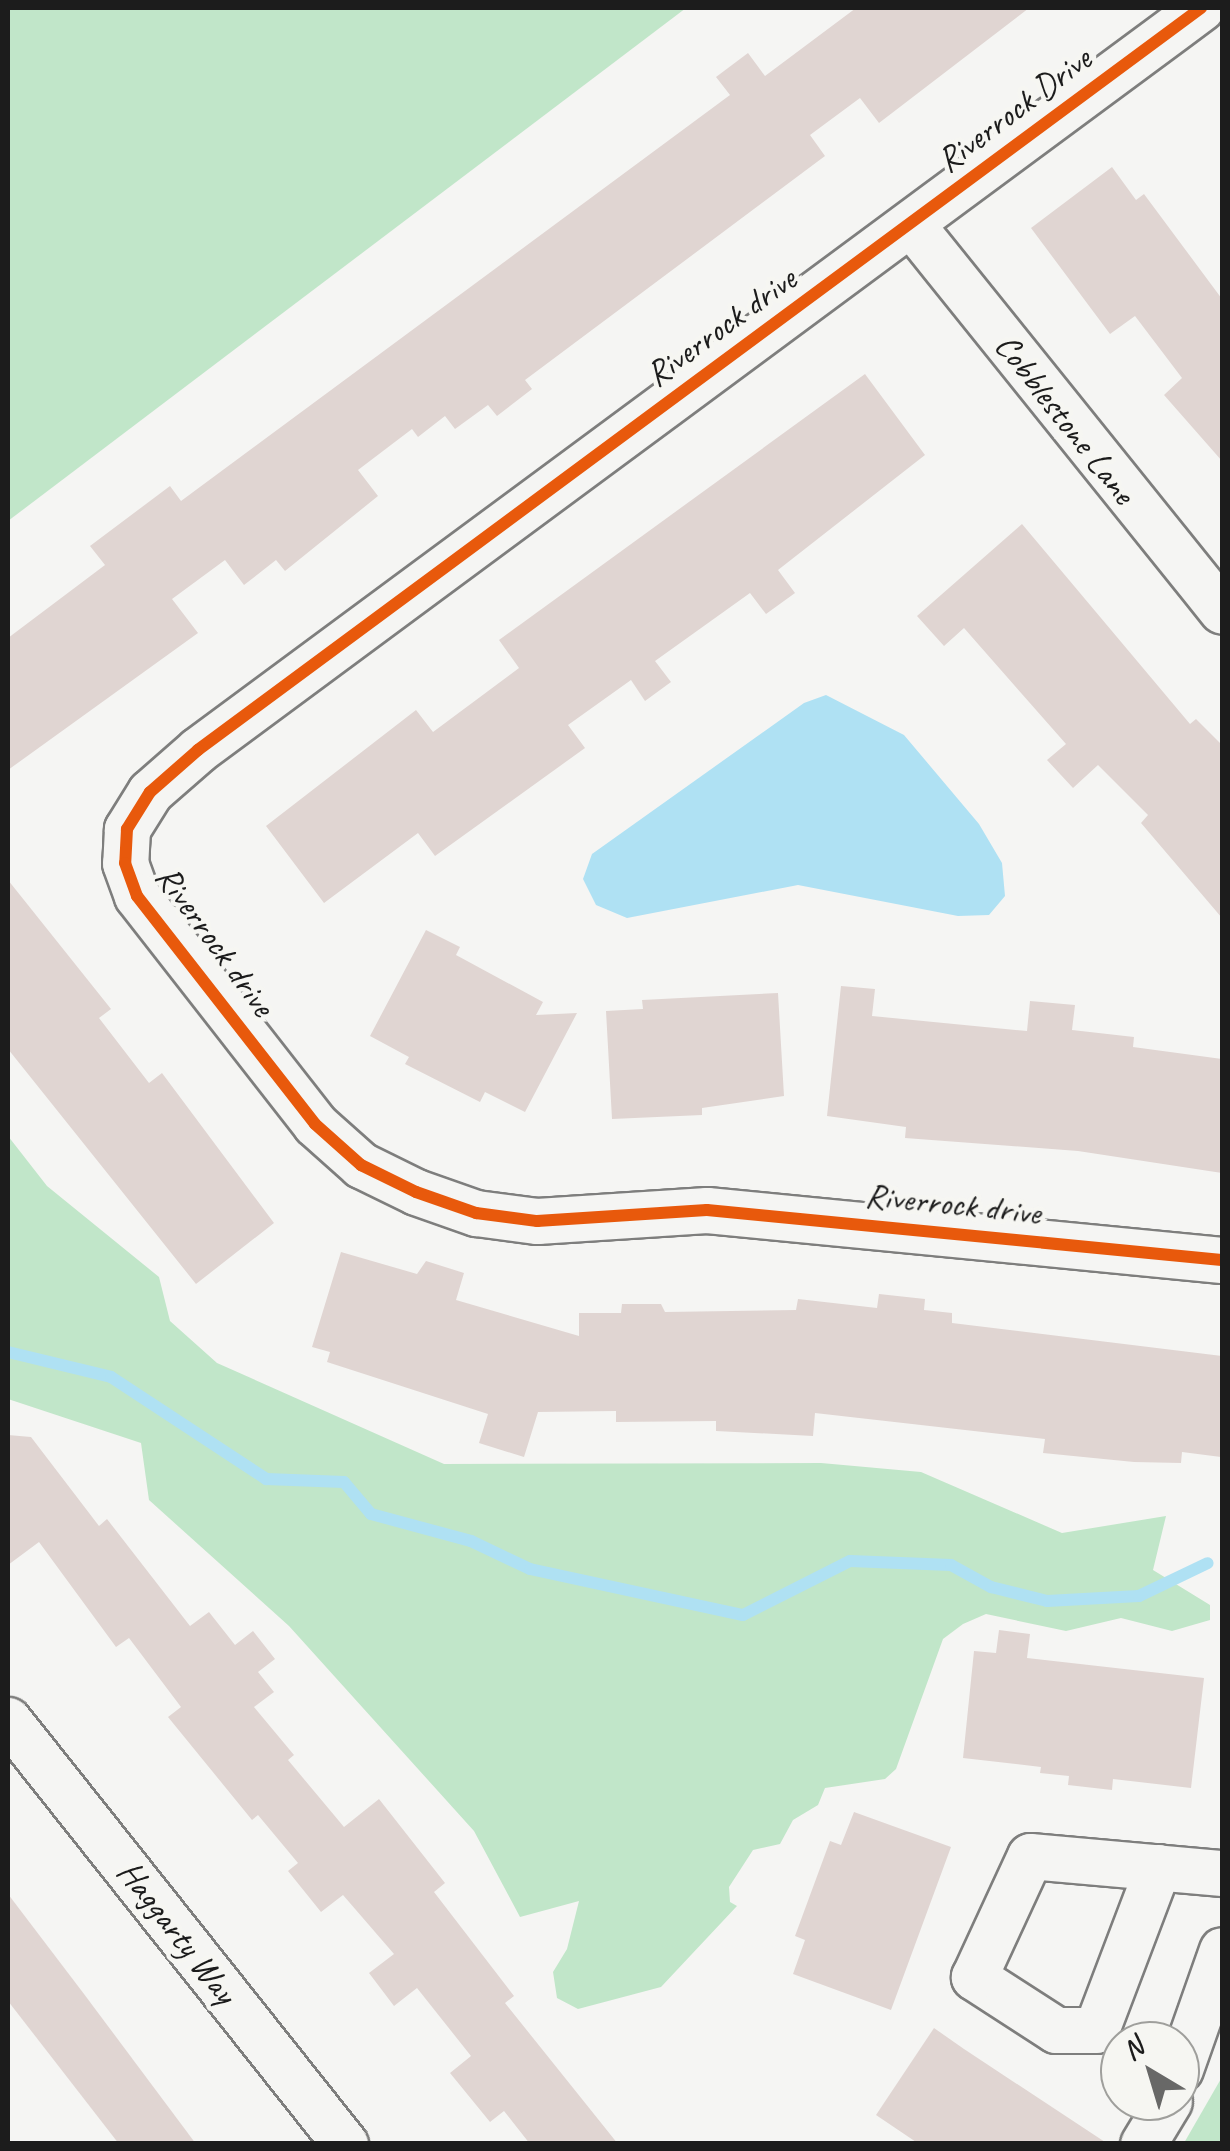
<!DOCTYPE html>
<style>
body{margin:0}
#map{position:relative;width:1230px;height:2151px;overflow:hidden;background:#f5f5f3;font-family:Caveat,sans-serif}
div>[style]{position:absolute}
[style*='--x']{left:calc(var(--x)*1px);top:calc(var(--y)*1px);width:calc(var(--w)*1px);rotate:calc(var(--a)*1deg)}
.green>*{inset:0;background:#c1e6c9}
.water>*{inset:0;background:#afe1f3}
.stream>*{height:12px;margin:-6px;padding:0 6px;transform-origin:6px;border-radius:6px;background:#afe1f3}
.building>*{inset:0;background:#e0d5d2}
.roads{filter:drop-shadow(2px 0 #7e7e7d) drop-shadow(-2px 0 #7e7e7d) drop-shadow(0 2px #7e7e7d) drop-shadow(0 -2px #7e7e7d)}
.minor>*{height:45px;margin:-22.5px;padding:0 22.5px;transform-origin:22.5px;border-radius:22.5px;background:#f5f5f3}
.cycleway>*{height:12px;margin:-6px;padding:0 6px;transform-origin:6px;border-radius:6px;background:#e8590c}
span{translate:-50% -50%;white-space:nowrap;text-align:center;line-height:1.15;-webkit-text-stroke:9px #f6f6f2;paint-order:stroke}
.street-label{font-size:35px;color:#1c1c1c}
.frame{position:absolute;inset:0;border:10px solid #1c1c1c;pointer-events:none}
.north{position:absolute;left:1100px;top:2021px;width:100px;height:100px;box-sizing:border-box;background:#f6f6f2;border:2px solid #9f9f9c;border-radius:50%;rotate:322deg;font-size:28px;font-weight:700;line-height:40px;text-align:center;color:#1c1c1c}
.north::after{content:'';display:block;margin:auto;width:35px;height:45px;background:#686867;clip-path:polygon(50% 0,100% 100%,50% 72%,0 100%)}
</style>
<div id="map">
<div class="green">
<div style="clip-path:polygon(8px 8px,686px 8px,8px 521px)"></div>
<div style="clip-path:polygon(8px 1136px,47px 1186px,159px 1277px,170px 1321px,217px 1363px,444px 1464px,821px 1463px,921px 1472px,1062px 1533px,1166px 1516px,1153px 1570px,1210px 1605px,1210px 1620px,1172px 1631px,1121px 1618px,1066px 1631px,986px 1614px,963px 1624px,943px 1639px,896px 1769px,885px 1779px,825px 1788px,818px 1805px,793px 1820px,780px 1844px,753px 1850px,729px 1887px,730px 1902px,737px 1906px,661px 1987px,578px 2009px,557px 1998px,553px 1972px,567px 1949px,579px 1901px,520px 1917px,474px 1831px,289px 1626px,149px 1500px,141px 1443px,8px 1399px)"></div>
<div style="clip-path:polygon(1222px 2077px,1222px 2143px,1184px 2143px)"></div>
</div>
<div class="water">
<div style="clip-path:polygon(826px 695px,904px 735px,979px 824px,1002px 863px,1005px 896px,989px 915px,958px 916px,798px 885px,627px 918px,596px 905px,583px 879px,592px 854px,804px 703px)"></div>
</div>
<div class="stream">
<div style="--x:8;--y:1352;--w:106;--a:13.6"></div>
<div style="--x:111;--y:1377;--w:186;--a:33.3"></div>
<div style="--x:266;--y:1479;--w:78;--a:2.2"></div>
<div style="--x:344;--y:1482;--w:42;--a:49.8"></div>
<div style="--x:371;--y:1514;--w:104;--a:15.1"></div>
<div style="--x:471;--y:1541;--w:65;--a:25.4"></div>
<div style="--x:530;--y:1569;--w:218;--a:12.2"></div>
<div style="--x:743;--y:1615;--w:120;--a:-26.8"></div>
<div style="--x:850;--y:1561;--w:101;--a:2.3"></div>
<div style="--x:951;--y:1565;--w:46;--a:28.8"></div>
<div style="--x:991;--y:1587;--w:58;--a:14"></div>
<div style="--x:1047;--y:1601;--w:92;--a:-3.1"></div>
<div style="--x:1139;--y:1596;--w:76;--a:-25.6"></div>
</div>
<div class="building">
<div style="clip-path:polygon(856px 8px,1029px 8px,879px 123px,860px 98px,810px 135px,825px 156px,525px 380px,532px 389px,497px 416px,488px 405px,455px 429px,445px 416px,418px 437px,412px 429px,358px 470px,378px 496px,285px 571px,276px 560px,244px 585px,225px 560px,172px 599px,198px 633px,8px 770px,8px 638px,105px 565px,90px 546px,170px 486px,181px 501px,730px 95px,716px 77px,748px 53px,765px 76px)"></div>
<div style="clip-path:polygon(1112px 167px,1136px 200px,1144px 194px,1222px 299px,1222px 461px,1164px 395px,1182px 378px,1135px 316px,1110px 334px,1031px 228px)"></div>
<div style="clip-path:polygon(865px 374px,925px 455px,778px 570px,795px 593px,766px 614px,750px 593px,655px 661px,671px 682px,645px 701px,631px 680px,568px 725px,585px 748px,435px 856px,418px 833px,324px 903px,266px 826px,416px 710px,433px 732px,519px 668px,499px 640px)"></div>
<div style="clip-path:polygon(1022px 524px,1190px 724px,1196px 719px,1222px 745px,1222px 918px,1141px 823px,1148px 815px,1098px 765px,1073px 788px,1047px 760px,1066px 744px,964px 628px,944px 646px,917px 616px)"></div>
<div style="clip-path:polygon(8px 880px,111px 1009px,99px 1018px,149px 1083px,162px 1073px,274px 1223px,196px 1284px,8px 1049px)"></div>
<div style="clip-path:polygon(426px 930px,460px 947px,456px 955px,543px 1002px,536px 1015px,577px 1013px,525px 1112px,485px 1092px,480px 1102px,405px 1064px,409px 1057px,370px 1036px)"></div>
<div style="clip-path:polygon(841px 986px,875px 989px,872px 1016px,1027px 1031px,1030px 1001px,1075px 1005px,1072px 1030px,1134px 1037px,1133px 1047px,1222px 1059px,1222px 1173px,1078px 1151px,905px 1138px,906px 1127px,827px 1116px)"></div>
<div style="clip-path:polygon(778px 993px,784px 1096px,702px 1108px,702px 1115px,612px 1119px,606px 1011px,643px 1009px,642px 1000px)"></div>
<div style="clip-path:polygon(341px 1252px,417px 1274px,426px 1261px,464px 1273px,456px 1300px,579px 1336px,579px 1313px,621px 1313px,622px 1304px,661px 1304px,665px 1312px,796px 1310px,798px 1299px,877px 1308px,879px 1294px,925px 1299px,924px 1310px,952px 1313px,952px 1323px,1222px 1356px,1221px 1457px,1182px 1452px,1181px 1463px,1134px 1462px,1043px 1453px,1045px 1439px,815px 1413px,813px 1436px,716px 1431px,716px 1421px,616px 1422px,616px 1411px,538px 1412px,524px 1457px,479px 1443px,488px 1414px,327px 1362px,330px 1352px,312px 1347px)"></div>
<div style="clip-path:polygon(8px 1435px,31px 1437px,99px 1526px,107px 1519px,190px 1626px,209px 1612px,235px 1645px,253px 1631px,275px 1659px,258px 1672px,274px 1692px,254px 1707px,294px 1755px,288px 1760px,344px 1827px,379px 1799px,445px 1883px,434px 1892px,514px 1996px,505px 2003px,618px 2144px,530px 2144px,504px 2111px,490px 2122px,450px 2073px,471px 2056px,417px 1988px,394px 2006px,369px 1973px,394px 1954px,343px 1895px,321px 1912px,288px 1871px,298px 1863px,258px 1815px,252px 1820px,168px 1717px,181px 1707px,129px 1638px,116px 1647px,39px 1542px,8px 1565px)"></div>
<div style="clip-path:polygon(999px 1630px,1030px 1634px,1027px 1658px,1204px 1678px,1191px 1788px,1113px 1779px,1112px 1790px,1068px 1785px,1069px 1776px,1040px 1773px,1041px 1767px,963px 1758px,974px 1651px,996px 1653px)"></div>
<div style="clip-path:polygon(854px 1812px,951px 1847px,891px 2010px,793px 1974px,805px 1940px,795px 1936px,830px 1841px,841px 1845px)"></div>
<div style="clip-path:polygon(8px 1894px,84px 1994px,196px 2144px,119px 2144px,8px 2001px)"></div>
<div style="clip-path:polygon(934px 2028px,964px 2049px,1108px 2144px,919px 2144px,876px 2115px)"></div>
</div>
<div class="roads">
<div class="minor">
<div style="--x:1201;--y:8;--w:1248;--a:143.51"></div>
<div style="--x:198;--y:750;--w:64;--a:138.8"></div>
<div style="--x:150;--y:792;--w:44;--a:121.9"></div>
<div style="--x:127;--y:829;--w:34;--a:93"></div>
<div style="--x:125;--y:863;--w:35;--a:70"></div>
<div style="--x:137;--y:896;--w:289;--a:52"></div>
<div style="--x:315;--y:1124;--w:62;--a:41.7"></div>
<div style="--x:361;--y:1165;--w:61;--a:26.1"></div>
<div style="--x:416;--y:1192;--w:64;--a:19.3"></div>
<div style="--x:476;--y:1213;--w:62;--a:7.5"></div>
<div style="--x:537;--y:1221;--w:170;--a:-3.7"></div>
<div style="--x:707;--y:1210;--w:517;--a:5.55"></div>
<div style="--x:911;--y:224;--w:496;--a:51.2"></div>
<div style="--x:8;--y:1720;--w:542;--a:51.52"></div>
<div style="--x:1158;--y:1867;--w:174;--a:110.8"></div>
<div style="--x:1096;--y:2030;--w:40;--a:180"></div>
<div style="--x:1056;--y:2030;--w:98;--a:-147.1"></div>
<div style="--x:974;--y:1977;--w:133;--a:-65.2"></div>
<div style="--x:1030;--y:1856;--w:193;--a:5.1"></div>
<div style="--x:1180;--y:2069;--w:126;--a:-70.6"></div>
<div style="--x:1143;--y:2144;--w:50;--a:-58.8"></div>
</div>
</div>
<div class="cycleway">
<div style="--x:1201;--y:8;--w:1248;--a:143.51"></div>
<div style="--x:198;--y:750;--w:64;--a:138.8"></div>
<div style="--x:150;--y:792;--w:44;--a:121.9"></div>
<div style="--x:127;--y:829;--w:34;--a:93"></div>
<div style="--x:125;--y:863;--w:35;--a:70"></div>
<div style="--x:137;--y:896;--w:289;--a:52"></div>
<div style="--x:315;--y:1124;--w:62;--a:41.7"></div>
<div style="--x:361;--y:1165;--w:61;--a:26.1"></div>
<div style="--x:416;--y:1192;--w:64;--a:19.3"></div>
<div style="--x:476;--y:1213;--w:62;--a:7.5"></div>
<div style="--x:537;--y:1221;--w:170;--a:-3.7"></div>
<div style="--x:707;--y:1210;--w:517;--a:5.55"></div>
</div>
<div class="street-label">
<span style="left:1014px;top:110px;rotate:-37deg">Riverrock Drive</span>
<span style="left:721px;top:327px;rotate:-36deg">Riverrock drive</span>
<span style="left:1065px;top:419px;rotate:52deg">Cobblestone Lane</span>
<span style="left:215px;top:941px;rotate:54deg">Riverrock drive</span>
<span style="left:953px;top:1204px;rotate:6deg">Riverrock drive</span>
<span style="left:177px;top:1932px;rotate:52deg">Haggarty Way</span>
</div>
<div class="frame"></div>
<div class="north">N</div>
</div>
